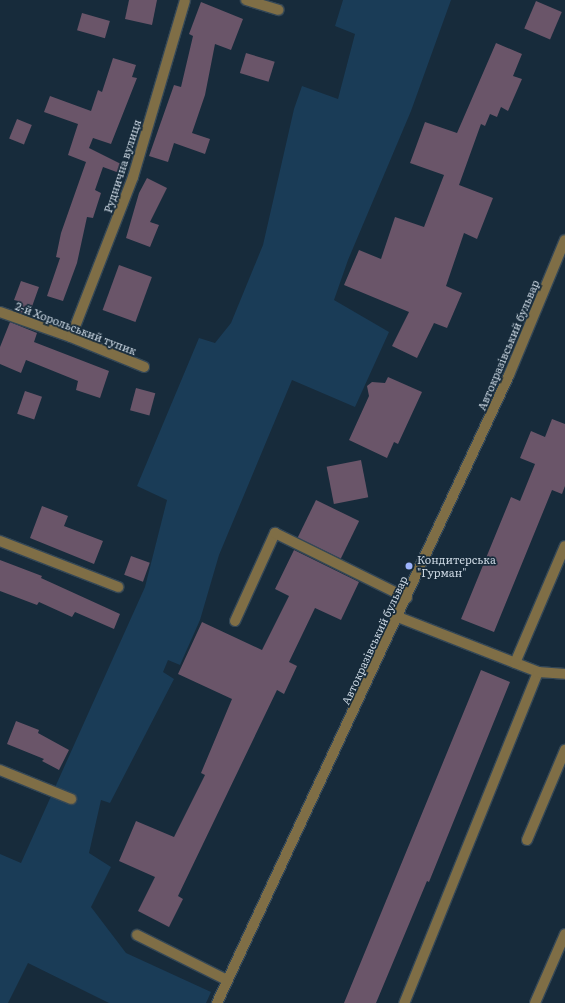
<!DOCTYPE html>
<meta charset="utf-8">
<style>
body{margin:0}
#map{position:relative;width:565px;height:1003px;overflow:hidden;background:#172b3b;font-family:Literata,serif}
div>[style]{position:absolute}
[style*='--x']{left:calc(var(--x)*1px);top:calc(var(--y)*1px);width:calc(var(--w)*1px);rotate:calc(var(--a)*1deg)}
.green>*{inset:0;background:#1a3c57}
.building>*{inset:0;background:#6a5569;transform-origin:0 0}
.roads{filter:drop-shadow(1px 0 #344756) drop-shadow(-1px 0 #344756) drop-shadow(0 1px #344756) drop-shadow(0 -1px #344756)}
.minor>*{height:10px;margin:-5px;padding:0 5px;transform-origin:5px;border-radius:5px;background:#7f6e46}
.dots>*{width:11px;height:11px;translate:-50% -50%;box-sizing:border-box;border:2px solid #172b3b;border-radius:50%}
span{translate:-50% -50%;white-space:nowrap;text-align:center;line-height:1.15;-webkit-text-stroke:3.5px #172b3b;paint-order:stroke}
.street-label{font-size:11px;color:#cbd7e2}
.poi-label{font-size:11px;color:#cbd7e2}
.left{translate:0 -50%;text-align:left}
</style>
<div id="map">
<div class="green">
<div style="clip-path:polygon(343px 0,451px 0,411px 111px,348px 260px,334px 300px,389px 332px,355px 407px,292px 380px,219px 555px,200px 620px,180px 665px,168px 660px,163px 672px,174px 679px,110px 803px,101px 800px,89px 853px,111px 867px,91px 907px,126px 953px,211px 992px,206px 1003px,109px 1003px,28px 963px,8px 1003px,0 1003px,0 854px,21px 863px,145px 587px,167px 500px,137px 486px,199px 338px,215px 343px,231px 323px,263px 245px,294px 109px,302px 86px,338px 99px,355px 34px,335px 26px)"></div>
</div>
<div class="building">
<div style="clip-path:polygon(129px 0,157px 0,152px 25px,125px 19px)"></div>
<div style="left:536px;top:1px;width:28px;height:30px;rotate:23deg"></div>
<div style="clip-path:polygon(201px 2px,243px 19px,231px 50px,215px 44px,205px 95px,192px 133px,210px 139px,205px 154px,174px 143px,168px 162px,149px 156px,174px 85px,181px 87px,193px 36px,189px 34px)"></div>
<div style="left:82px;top:13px;width:29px;height:18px;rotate:16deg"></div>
<div style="clip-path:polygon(496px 43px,522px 54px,513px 76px,522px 79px,508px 111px,501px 107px,497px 117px,490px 114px,485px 126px,481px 124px,459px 185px,493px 198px,477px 239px,464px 233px,446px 286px,462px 293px,447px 328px,434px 323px,417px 358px,392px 346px,409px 312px,344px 285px,359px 250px,381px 259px,395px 217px,424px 227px,444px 175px,410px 163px,425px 122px,457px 133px)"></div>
<div style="left:246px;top:53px;width:30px;height:21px;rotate:17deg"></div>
<div style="clip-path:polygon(113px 58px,136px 65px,132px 77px,137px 78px,111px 144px,93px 138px,89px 148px,125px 166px,122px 174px,103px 167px,95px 190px,101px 193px,93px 218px,87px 217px,77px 263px,63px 301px,47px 296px,60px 258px,56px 257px,61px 233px,86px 162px,68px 155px,78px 124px,44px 112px,50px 96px,91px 111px,98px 90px,102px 92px)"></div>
<div style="left:17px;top:119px;width:16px;height:21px;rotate:22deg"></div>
<div style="clip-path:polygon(147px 178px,167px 188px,150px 222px,159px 225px,150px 247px,126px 238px,139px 193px)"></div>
<div style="left:119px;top:265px;width:35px;height:48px;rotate:20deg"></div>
<div style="clip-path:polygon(21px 281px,39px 287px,29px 315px,14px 310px,18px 301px,14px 300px)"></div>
<div style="clip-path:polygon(10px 322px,37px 333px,34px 342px,109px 371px,100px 398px,76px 390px,78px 381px,26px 360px,21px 373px,0 364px,0 347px)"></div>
<div style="clip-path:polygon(388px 377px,422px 392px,398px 444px,394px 442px,387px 458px,349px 440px,369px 396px,367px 386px,372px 382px,385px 383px)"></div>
<div style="left:136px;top:388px;width:20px;height:23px;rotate:15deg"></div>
<div style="left:25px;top:391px;width:18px;height:24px;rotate:19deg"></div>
<div style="clip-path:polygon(552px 419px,565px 424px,565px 486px,562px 494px,552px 490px,494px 632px,461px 619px,511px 497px,520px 501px,535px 464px,520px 458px,531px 431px,545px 437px)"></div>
<div style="left:361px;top:460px;width:38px;height:35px;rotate:79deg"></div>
<div style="left:316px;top:500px;width:48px;height:42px;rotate:26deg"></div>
<div style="clip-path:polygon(42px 506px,68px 516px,64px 526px,103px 541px,94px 564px,30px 538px)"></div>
<div style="clip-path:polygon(294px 550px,359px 582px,341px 620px,315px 608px,289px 662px,297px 666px,284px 694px,277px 690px,178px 896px,183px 899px,169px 927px,138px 911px,155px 877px,119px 861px,136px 821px,174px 837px,205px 775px,201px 773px,232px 699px,178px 674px,202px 622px,262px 650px,289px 596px,275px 589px)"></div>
<div style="left:131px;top:556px;width:20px;height:20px;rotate:20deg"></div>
<div style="clip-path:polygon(0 560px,42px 576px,41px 578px,120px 614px,114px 629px,75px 612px,72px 617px,39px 602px,37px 605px,0 591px)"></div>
<div style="clip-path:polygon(481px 670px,510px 682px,429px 882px,427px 881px,376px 1003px,344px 1003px)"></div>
<div style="clip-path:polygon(16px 721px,39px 730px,38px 733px,69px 750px,59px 770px,42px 761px,44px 759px,7px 744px)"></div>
</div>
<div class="roads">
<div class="minor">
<div style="--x:246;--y:0;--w:34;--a:17"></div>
<div style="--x:0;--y:312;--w:75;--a:19.4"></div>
<div style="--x:71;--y:337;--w:79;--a:22.3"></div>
<div style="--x:71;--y:337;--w:172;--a:-68.8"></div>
<div style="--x:133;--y:177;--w:184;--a:-73.6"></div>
<div style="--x:0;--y:541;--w:127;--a:21.3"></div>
<div style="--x:398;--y:617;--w:150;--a:21.4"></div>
<div style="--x:538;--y:672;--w:357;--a:112"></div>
<div style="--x:235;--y:621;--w:97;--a:-65.6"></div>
<div style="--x:275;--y:533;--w:147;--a:26.2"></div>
<div style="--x:515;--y:663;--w:127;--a:-66.9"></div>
<div style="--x:538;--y:672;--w:27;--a:4"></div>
<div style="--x:0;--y:770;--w:77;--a:22.2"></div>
<div style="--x:527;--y:840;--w:98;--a:-67.1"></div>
<div style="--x:137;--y:935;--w:101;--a:26.6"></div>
<div style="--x:217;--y:1003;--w:693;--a:-65.06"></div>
<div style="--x:509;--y:375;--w:146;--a:-67.5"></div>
<div style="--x:535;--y:1003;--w:75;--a:-66.5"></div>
</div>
</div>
<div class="dots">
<div style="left:409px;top:566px;background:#9db4fd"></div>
</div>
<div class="street-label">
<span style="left:122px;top:166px;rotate:-72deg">Руднична вулиця</span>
<span style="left:76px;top:328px;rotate:21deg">2-й Хорольський тупик</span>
<span style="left:508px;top:345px;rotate:-67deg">Автокразівський бульвар</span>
<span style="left:374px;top:640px;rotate:-65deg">Автокразівський бульвар</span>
</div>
<div class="poi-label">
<span class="left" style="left:417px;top:566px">Кондитерська<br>"Гурман"</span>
</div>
</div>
